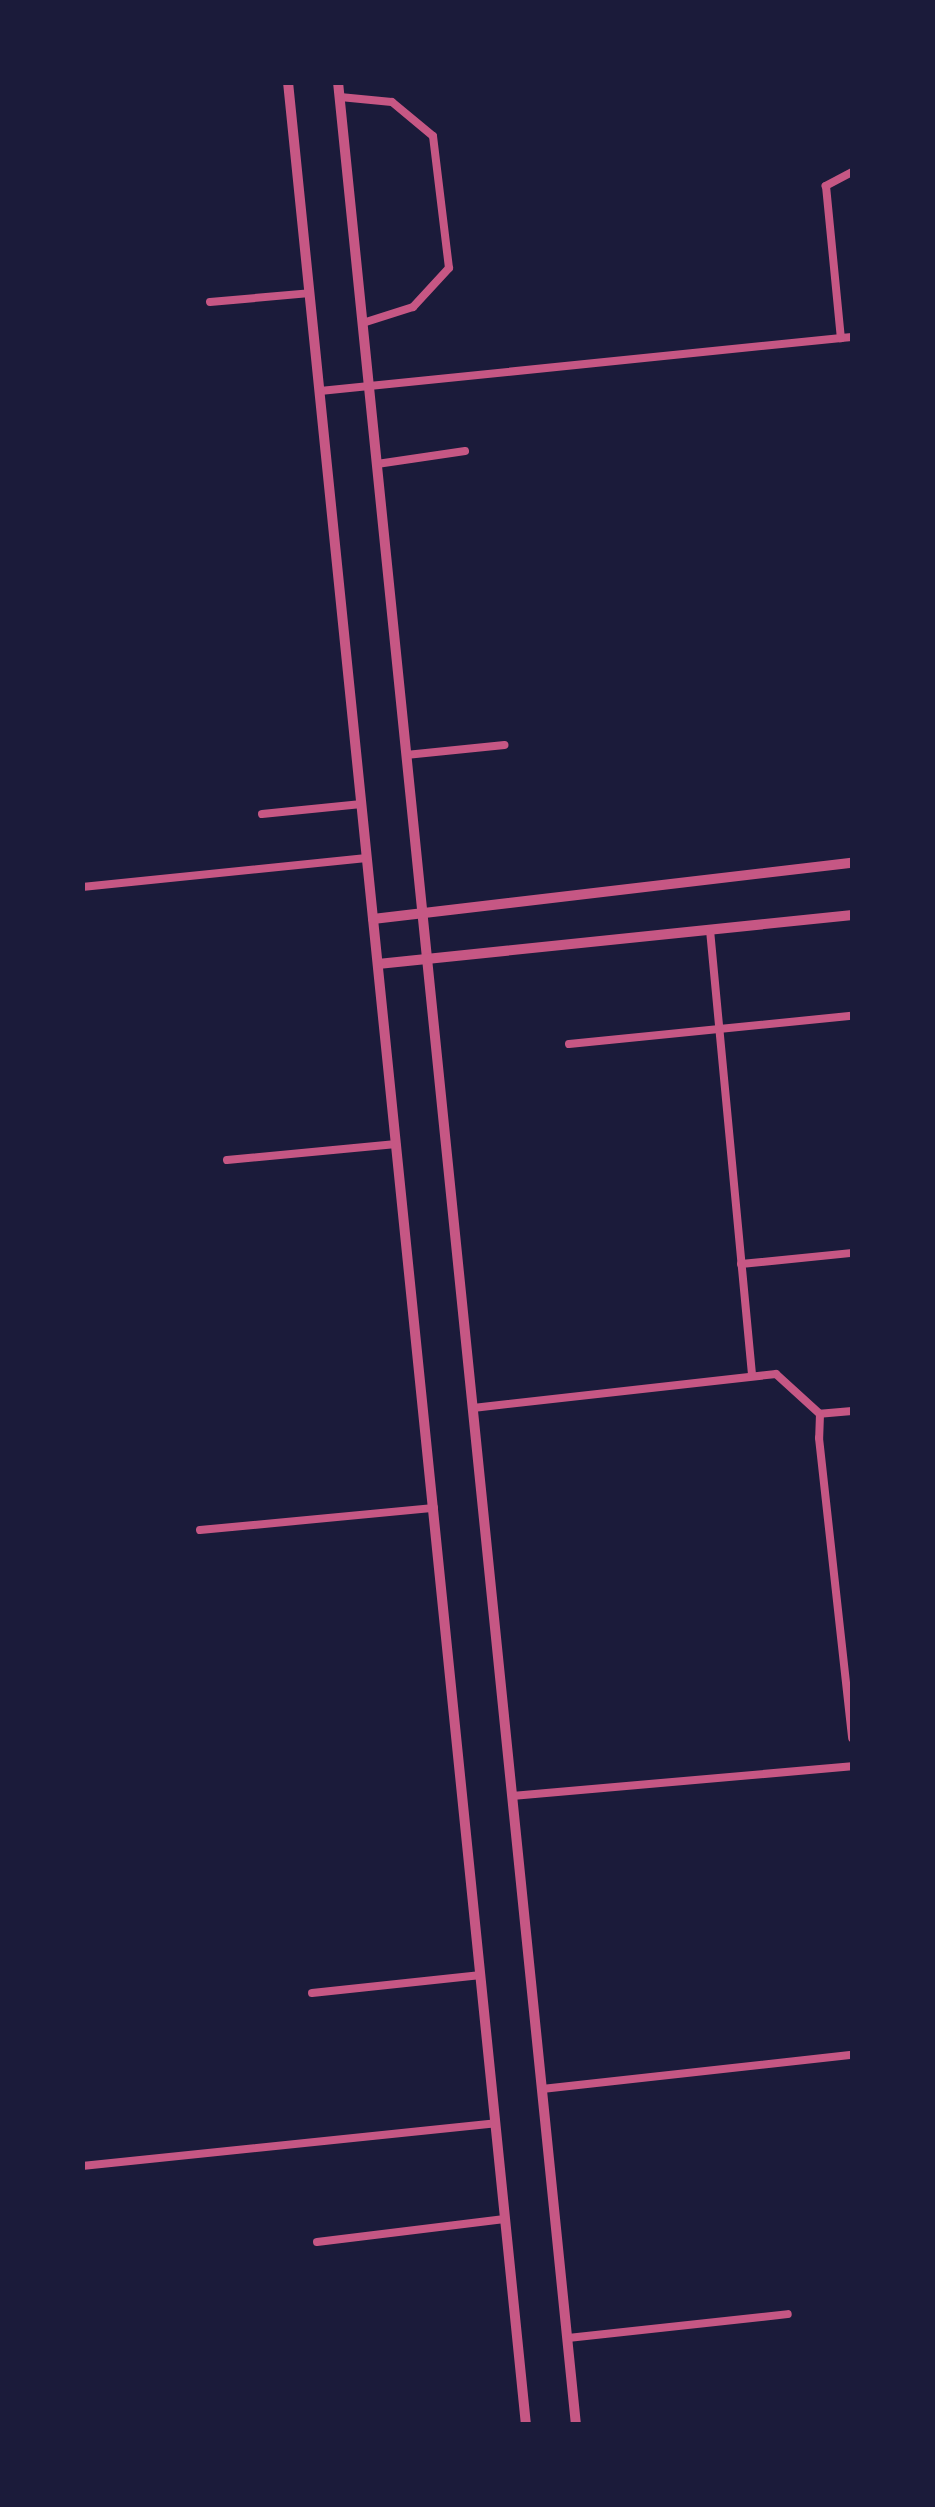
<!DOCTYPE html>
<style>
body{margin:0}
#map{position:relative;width:935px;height:2507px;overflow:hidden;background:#1b1b3a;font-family:"IBM Plex Sans",sans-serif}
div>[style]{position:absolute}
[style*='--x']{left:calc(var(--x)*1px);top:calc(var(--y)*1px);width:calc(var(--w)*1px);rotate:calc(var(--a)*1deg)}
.service>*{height:8px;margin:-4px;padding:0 4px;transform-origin:4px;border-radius:4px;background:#c65784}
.minor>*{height:10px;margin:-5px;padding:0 5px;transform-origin:5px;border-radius:5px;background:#c65784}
span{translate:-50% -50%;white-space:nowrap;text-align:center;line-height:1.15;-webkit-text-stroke:10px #1b1b3a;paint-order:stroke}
.frame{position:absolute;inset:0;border:85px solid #1b1b3a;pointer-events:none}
</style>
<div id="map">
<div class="service">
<div style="--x:340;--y:97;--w:52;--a:5.5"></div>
<div style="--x:392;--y:102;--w:53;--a:39.7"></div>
<div style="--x:433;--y:136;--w:133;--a:83.1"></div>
<div style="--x:449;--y:268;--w:53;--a:132.7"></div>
<div style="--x:413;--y:307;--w:52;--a:162.3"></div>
<div style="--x:852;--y:172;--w:30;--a:152"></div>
<div style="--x:826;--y:186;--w:153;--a:84.4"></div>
<div style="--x:841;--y:338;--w:11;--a:-5"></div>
<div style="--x:210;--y:302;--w:100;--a:-5.1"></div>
<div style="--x:320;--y:391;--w:524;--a:-5.81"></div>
<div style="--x:377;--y:464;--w:89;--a:-8.4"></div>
<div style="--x:406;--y:755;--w:99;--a:-5.8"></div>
<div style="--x:262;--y:814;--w:100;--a:-5.7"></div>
<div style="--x:82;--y:887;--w:286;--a:-5.8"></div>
<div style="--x:710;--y:930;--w:447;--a:84.6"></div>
<div style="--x:569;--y:1044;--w:284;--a:-5.7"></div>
<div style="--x:227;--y:1160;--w:170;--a:-5.4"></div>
<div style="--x:741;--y:1264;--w:112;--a:-5.7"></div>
<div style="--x:473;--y:1408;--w:305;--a:-6.4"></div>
<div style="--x:776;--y:1374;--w:59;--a:42.3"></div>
<div style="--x:852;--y:1411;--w:32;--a:175"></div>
<div style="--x:820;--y:1414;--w:24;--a:92"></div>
<div style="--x:819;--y:1438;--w:302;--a:83.7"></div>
<div style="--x:200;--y:1530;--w:235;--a:-5.4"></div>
<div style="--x:512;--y:1796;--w:341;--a:-5"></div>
<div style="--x:312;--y:1993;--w:170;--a:-6.1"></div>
<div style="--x:542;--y:2089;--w:312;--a:-6.3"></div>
<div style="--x:82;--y:2166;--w:416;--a:-5.9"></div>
<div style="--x:317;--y:2242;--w:189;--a:-7"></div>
<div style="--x:568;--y:2338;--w:221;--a:-6.2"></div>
</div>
<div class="minor">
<div style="--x:288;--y:82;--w:2354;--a:84.2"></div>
<div style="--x:338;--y:82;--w:2354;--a:84.2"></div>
<div style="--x:373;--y:919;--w:482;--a:-6.7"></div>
<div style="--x:378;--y:964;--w:477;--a:-5.9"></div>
</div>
<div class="frame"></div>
</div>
